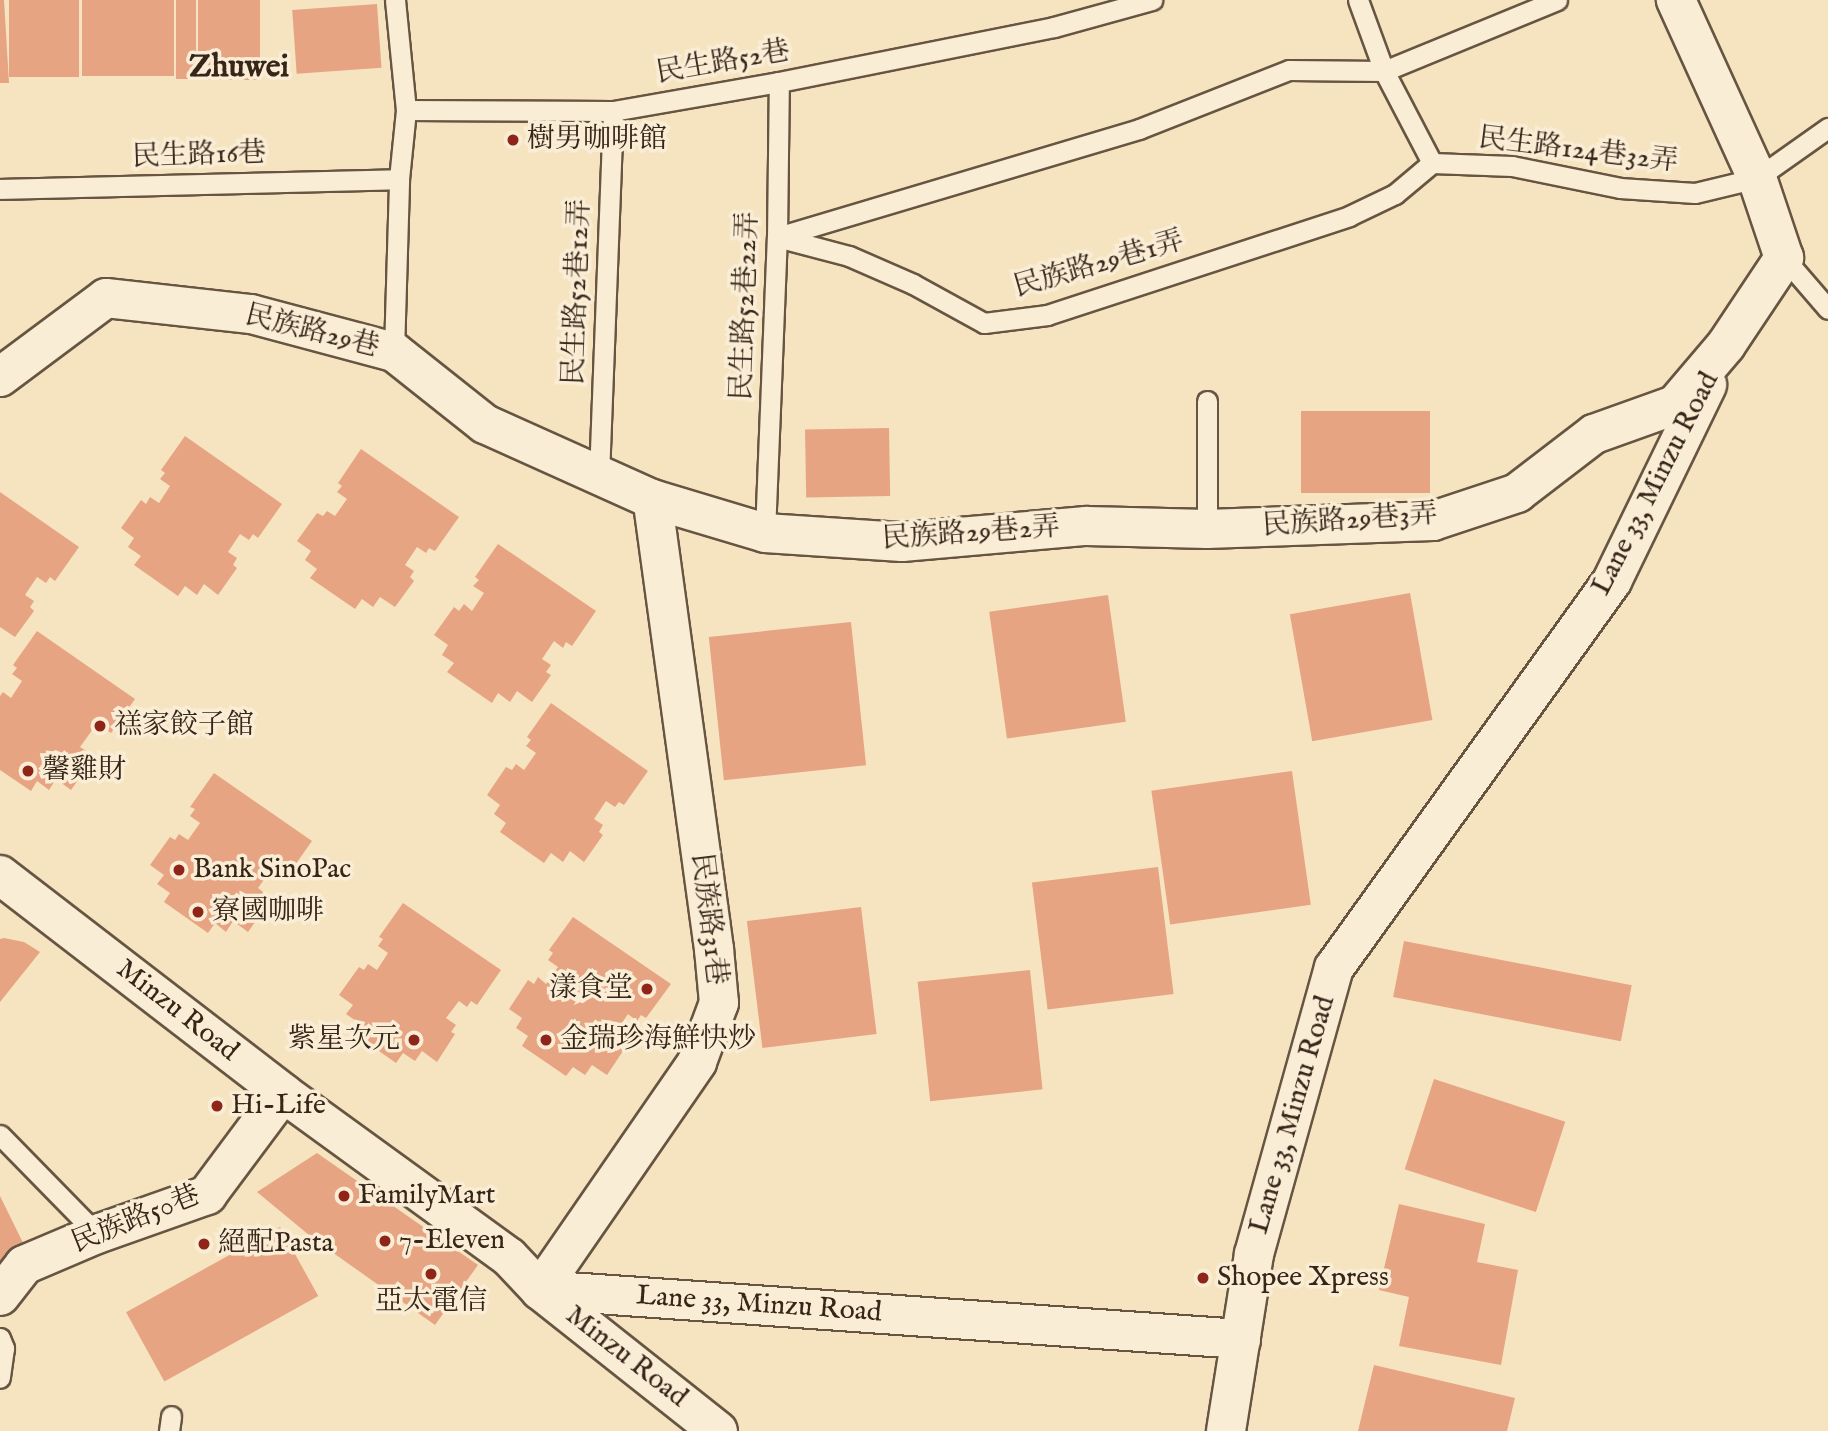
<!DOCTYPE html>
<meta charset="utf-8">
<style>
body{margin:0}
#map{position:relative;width:1828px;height:1431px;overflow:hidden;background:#f6e4c0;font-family:"IM FELL English","Noto Serif TC",serif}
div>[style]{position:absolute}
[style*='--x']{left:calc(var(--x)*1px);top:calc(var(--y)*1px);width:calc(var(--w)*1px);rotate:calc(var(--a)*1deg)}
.building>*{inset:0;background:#e7a483;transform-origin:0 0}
.roads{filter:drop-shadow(2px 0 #675542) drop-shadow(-2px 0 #675542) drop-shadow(0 2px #675542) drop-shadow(0 -2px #675542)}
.service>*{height:19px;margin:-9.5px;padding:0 9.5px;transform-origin:9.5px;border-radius:9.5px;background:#f9edd6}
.minor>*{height:38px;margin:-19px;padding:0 19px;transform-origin:19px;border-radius:19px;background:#f9edd6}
.dots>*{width:19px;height:19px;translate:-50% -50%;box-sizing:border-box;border:4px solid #f9edd6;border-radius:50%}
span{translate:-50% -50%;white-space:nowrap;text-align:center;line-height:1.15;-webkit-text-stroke:7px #f9edd6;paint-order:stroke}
.street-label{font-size:28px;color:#372518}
.poi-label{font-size:28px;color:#372518}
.left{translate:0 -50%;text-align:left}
.right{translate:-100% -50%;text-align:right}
.quarter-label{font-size:32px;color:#372518;font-weight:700}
</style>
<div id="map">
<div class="building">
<div style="clip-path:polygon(0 0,4px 0,9px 83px,0 83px)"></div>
<div style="left:9px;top:0;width:70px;height:77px"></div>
<div style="left:82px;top:0;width:92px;height:76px"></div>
<div style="left:176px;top:0;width:20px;height:79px"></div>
<div style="left:198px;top:0;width:62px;height:80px"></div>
<div style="left:377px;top:4px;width:64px;height:85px;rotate:86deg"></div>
<div style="left:1301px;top:411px;width:129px;height:82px"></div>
<div style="left:889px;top:428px;width:68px;height:84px;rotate:89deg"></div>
<div style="clip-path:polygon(185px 436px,282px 504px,258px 538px,253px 534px,249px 540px,240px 534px,228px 552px,237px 558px,233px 565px,237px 568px,218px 595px,204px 584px,197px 595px,185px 586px,178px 596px,134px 565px,141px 556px,128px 547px,134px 538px,121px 528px,141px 500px,146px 504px,150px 497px,159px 503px,170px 486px,160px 479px,165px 473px,161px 470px)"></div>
<div style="clip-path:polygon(361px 449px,459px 517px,435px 551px,429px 548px,426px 553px,417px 547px,405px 565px,414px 571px,410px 577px,414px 581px,395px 607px,380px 597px,373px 607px,362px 599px,355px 609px,310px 578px,317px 569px,305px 560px,311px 551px,297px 541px,317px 513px,323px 516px,327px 511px,335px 516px,347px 499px,337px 492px,342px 486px,338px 483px)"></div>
<div style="clip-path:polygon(0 492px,79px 547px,55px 581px,50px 577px,46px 583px,37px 577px,25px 595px,34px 601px,30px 607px,34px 611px,15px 637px,0 627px)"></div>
<div style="clip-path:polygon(498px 544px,596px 611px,572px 646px,566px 642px,563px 648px,554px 641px,542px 659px,551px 665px,546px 672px,551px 675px,532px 702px,517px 691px,510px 702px,498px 693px,492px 703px,447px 672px,454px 663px,442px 655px,448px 645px,434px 635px,454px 607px,459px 611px,464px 604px,472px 611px,484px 593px,473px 586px,479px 580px,475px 577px)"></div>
<div style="left:1410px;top:593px;width:129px;height:122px;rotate:80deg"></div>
<div style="left:1108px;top:595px;width:128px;height:120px;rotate:82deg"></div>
<div style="left:851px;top:622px;width:144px;height:143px;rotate:84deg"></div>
<div style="clip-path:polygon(37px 631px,135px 699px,111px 733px,105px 729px,101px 735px,93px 729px,80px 747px,90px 753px,86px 760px,90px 763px,71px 790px,56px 779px,49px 790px,37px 781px,31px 791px,0 770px,0 696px,3px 692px,11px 698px,22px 681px,12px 674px,17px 668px,13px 665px)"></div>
<div style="clip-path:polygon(551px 703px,648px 771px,624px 805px,619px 802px,615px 807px,606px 801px,594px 819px,603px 825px,599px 832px,603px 835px,584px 862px,570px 851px,563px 862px,551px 853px,544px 863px,500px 832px,506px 823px,494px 814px,500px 805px,487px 795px,506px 767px,512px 770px,516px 764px,524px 770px,536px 753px,526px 746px,531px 740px,527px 737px)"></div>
<div style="left:1292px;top:771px;width:135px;height:142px;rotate:82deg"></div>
<div style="clip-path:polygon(214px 773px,312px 841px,288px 875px,283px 871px,279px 877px,270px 871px,258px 888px,267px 895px,263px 902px,267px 905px,248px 932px,233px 921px,226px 932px,215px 923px,208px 933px,164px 902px,170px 893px,157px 884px,164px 875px,150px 865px,170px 837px,175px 840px,179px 834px,188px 840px,200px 823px,190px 816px,195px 809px,190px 807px)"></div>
<div style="left:1158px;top:867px;width:128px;height:127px;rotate:83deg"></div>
<div style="clip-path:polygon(403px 903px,501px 970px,477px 1005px,471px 1001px,467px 1007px,459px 1001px,446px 1018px,456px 1025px,451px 1032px,455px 1034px,437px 1062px,422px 1051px,415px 1061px,403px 1053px,396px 1063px,352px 1032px,359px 1023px,346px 1014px,353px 1005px,339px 995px,359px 967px,364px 970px,368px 964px,377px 970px,388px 953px,378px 946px,383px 939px,379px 937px)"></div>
<div style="left:861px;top:907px;width:128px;height:115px;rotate:83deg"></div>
<div style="clip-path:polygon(573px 917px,671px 984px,646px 1018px,641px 1015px,637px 1021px,628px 1014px,616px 1032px,625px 1039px,621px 1045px,625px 1048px,607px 1075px,592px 1065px,585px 1075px,573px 1067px,566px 1076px,522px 1046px,528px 1036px,516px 1028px,522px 1018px,509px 1009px,528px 980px,534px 984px,538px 977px,546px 984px,558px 967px,548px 960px,553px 953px,549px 950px)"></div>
<div style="clip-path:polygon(4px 938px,24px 942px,40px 952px,0 1002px,0 939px)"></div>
<div style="left:1404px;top:941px;width:232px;height:57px;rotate:11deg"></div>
<div style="left:1030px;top:970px;width:120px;height:113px;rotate:84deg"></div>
<div style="left:1434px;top:1079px;width:138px;height:95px;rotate:18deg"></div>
<div style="clip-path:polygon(317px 1153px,478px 1265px,435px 1325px,315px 1240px,257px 1192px)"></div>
<div style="clip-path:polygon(0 1196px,29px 1255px,0 1268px)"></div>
<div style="clip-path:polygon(1399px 1204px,1485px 1224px,1477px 1262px,1518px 1270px,1501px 1365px,1399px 1346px,1409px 1297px,1379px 1290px)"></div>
<div style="left:280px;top:1227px;width:79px;height:176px;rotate:61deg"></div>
<div style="clip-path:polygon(1374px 1365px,1515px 1398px,1507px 1431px,1358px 1431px)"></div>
</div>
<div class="roads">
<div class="service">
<div style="--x:395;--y:0;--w:111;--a:84.3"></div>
<div style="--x:406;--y:110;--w:207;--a:0.3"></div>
<div style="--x:613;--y:111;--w:169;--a:-9.9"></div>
<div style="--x:779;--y:82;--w:280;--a:-11.3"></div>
<div style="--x:1054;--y:27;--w:102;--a:-15.4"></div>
<div style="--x:1358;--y:0;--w:76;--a:69.9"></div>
<div style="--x:1384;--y:71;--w:104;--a:62.4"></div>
<div style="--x:1432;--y:163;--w:80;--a:2.1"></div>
<div style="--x:1512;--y:166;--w:110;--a:11.5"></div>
<div style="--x:1620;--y:188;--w:75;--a:3.8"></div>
<div style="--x:1695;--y:193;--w:64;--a:-13.6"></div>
<div style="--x:1757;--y:178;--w:87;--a:-35.2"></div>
<div style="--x:0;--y:189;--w:399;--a:-1.4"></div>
<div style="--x:777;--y:237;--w:378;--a:-16.6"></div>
<div style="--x:1139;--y:129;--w:161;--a:-21.5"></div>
<div style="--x:1289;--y:70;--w:95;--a:0.6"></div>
<div style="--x:1384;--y:71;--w:187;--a:-22.3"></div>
<div style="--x:777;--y:237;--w:74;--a:14.8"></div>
<div style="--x:849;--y:256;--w:70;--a:23.6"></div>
<div style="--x:913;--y:284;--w:81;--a:28.8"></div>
<div style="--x:984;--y:323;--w:64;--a:-7.2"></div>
<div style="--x:1047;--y:315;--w:318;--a:-18.1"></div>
<div style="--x:1349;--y:216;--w:51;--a:-25.6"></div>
<div style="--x:1395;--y:194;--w:48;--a:-40"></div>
<div style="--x:1784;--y:258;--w:67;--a:49.2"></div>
<div style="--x:394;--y:352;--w:173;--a:-88.3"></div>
<div style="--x:399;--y:179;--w:69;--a:-84.2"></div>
<div style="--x:1207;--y:401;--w:128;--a:90"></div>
<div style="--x:599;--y:476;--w:365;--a:-87.8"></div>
<div style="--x:765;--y:533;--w:296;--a:-87.7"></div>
<div style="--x:777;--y:237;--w:155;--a:-89.3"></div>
<div style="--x:0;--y:1135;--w:139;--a:45.6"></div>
<div style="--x:0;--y:1338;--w:11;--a:68"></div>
<div style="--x:4;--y:1348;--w:30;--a:98"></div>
<div style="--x:169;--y:1431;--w:15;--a:-82"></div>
</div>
<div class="minor">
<div style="--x:0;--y:377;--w:132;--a:-36.7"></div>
<div style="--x:106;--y:298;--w:146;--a:6.3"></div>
<div style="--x:251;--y:314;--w:148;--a:14.9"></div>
<div style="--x:394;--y:352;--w:116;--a:38.4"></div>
<div style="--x:485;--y:424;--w:183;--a:24.2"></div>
<div style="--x:652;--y:499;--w:118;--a:16.7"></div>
<div style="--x:765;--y:533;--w:137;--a:3.8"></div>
<div style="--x:902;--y:542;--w:185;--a:-5"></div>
<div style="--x:1086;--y:526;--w:121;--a:1.4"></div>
<div style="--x:1207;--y:529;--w:226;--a:-2"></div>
<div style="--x:1433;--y:521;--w:89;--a:-18.4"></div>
<div style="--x:1517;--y:493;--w:97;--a:-37.5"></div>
<div style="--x:1594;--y:434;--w:86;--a:-19.7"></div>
<div style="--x:1675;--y:405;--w:79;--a:-49.6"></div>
<div style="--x:1726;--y:345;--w:105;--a:-56.3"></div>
<div style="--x:1784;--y:258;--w:84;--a:-108.6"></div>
<div style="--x:1757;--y:178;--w:196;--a:-114.5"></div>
<div style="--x:0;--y:875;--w:357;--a:37.6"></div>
<div style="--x:283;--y:1093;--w:279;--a:36"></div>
<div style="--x:509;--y:1257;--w:45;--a:46.8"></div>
<div style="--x:540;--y:1290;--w:227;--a:38.4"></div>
<div style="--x:540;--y:1290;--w:277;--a:-55.4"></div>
<div style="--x:697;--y:1062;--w:63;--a:-69.6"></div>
<div style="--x:719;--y:1003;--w:54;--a:-95.3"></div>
<div style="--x:714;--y:949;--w:454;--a:-97.8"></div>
<div style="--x:540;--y:1290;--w:703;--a:4"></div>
<div style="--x:0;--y:1296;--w:39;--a:-52"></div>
<div style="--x:24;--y:1265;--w:79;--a:-23"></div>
<div style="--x:97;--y:1234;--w:117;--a:-19.5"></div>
<div style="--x:207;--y:1195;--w:127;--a:-53.3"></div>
<div style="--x:1226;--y:1431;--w:179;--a:-81"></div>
<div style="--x:1254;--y:1254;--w:297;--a:-74.4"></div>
<div style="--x:1334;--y:968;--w:477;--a:-54.3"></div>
<div style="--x:1612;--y:581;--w:218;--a:-64.1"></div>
</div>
</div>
<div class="dots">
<div style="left:513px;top:140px;background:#8f2418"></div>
<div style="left:100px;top:726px;background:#8f2418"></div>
<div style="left:28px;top:771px;background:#8f2418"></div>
<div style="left:179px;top:870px;background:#8f2418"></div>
<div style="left:198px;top:912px;background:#8f2418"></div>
<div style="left:647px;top:989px;background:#8f2418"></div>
<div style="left:414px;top:1040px;background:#8f2418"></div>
<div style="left:546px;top:1040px;background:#8f2418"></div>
<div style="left:217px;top:1106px;background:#8f2418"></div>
<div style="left:344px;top:1196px;background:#8f2418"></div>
<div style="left:385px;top:1241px;background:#8f2418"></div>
<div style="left:204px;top:1244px;background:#8f2418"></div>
<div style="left:431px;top:1274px;background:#8f2418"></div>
<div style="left:1203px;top:1278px;background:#8f2418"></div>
</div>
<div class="street-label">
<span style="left:723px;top:63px;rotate:-10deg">民生路52巷</span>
<span style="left:1578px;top:151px;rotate:7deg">民生路124巷32弄</span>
<span style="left:199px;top:156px;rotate:-2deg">民生路16巷</span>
<span style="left:1099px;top:265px;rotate:-16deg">民族路29巷1弄</span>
<span style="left:578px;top:292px;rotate:-88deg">民生路52巷12弄</span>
<span style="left:746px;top:306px;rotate:-88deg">民生路52巷22弄</span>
<span style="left:312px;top:332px;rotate:14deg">民族路29巷</span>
<span style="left:1656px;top:484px;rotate:-63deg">Lane 33, Minzu Road</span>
<span style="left:1350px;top:521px;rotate:-4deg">民族路29巷3弄</span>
<span style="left:971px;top:534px;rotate:-4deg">民族路29巷2弄</span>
<span style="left:708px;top:919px;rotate:83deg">民族路31巷</span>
<span style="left:177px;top:1011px;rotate:38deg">Minzu Road</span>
<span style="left:1293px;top:1115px;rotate:-74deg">Lane 33, Minzu Road</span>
<span style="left:136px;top:1220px;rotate:-22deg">民族路50巷</span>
<span style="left:759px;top:1305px;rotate:4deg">Lane 33, Minzu Road</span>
<span style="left:626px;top:1357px;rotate:38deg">Minzu Road</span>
</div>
<div class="poi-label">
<span class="left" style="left:527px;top:140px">樹男咖啡館</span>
<span class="left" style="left:114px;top:726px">禚家餃子館</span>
<span class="left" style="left:42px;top:771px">馨雞財</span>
<span class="left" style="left:193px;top:870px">Bank SinoPac</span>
<span class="left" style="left:212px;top:912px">寮國咖啡</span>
<span class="right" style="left:633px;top:989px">漾食堂</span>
<span class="right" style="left:400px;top:1040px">紫星次元</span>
<span class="left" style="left:560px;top:1040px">金瑞珍海鮮快炒</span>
<span class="left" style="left:231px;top:1106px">Hi-Life</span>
<span class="left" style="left:358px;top:1196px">FamilyMart</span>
<span class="left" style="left:399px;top:1241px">7-Eleven</span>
<span class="left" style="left:218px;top:1244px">絕配Pasta</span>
<span class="left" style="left:1217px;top:1278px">Shopee Xpress</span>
<span style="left:431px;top:1302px">亞太電信</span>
</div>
<div class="quarter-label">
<span style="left:239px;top:68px">Zhuwei</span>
</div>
</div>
